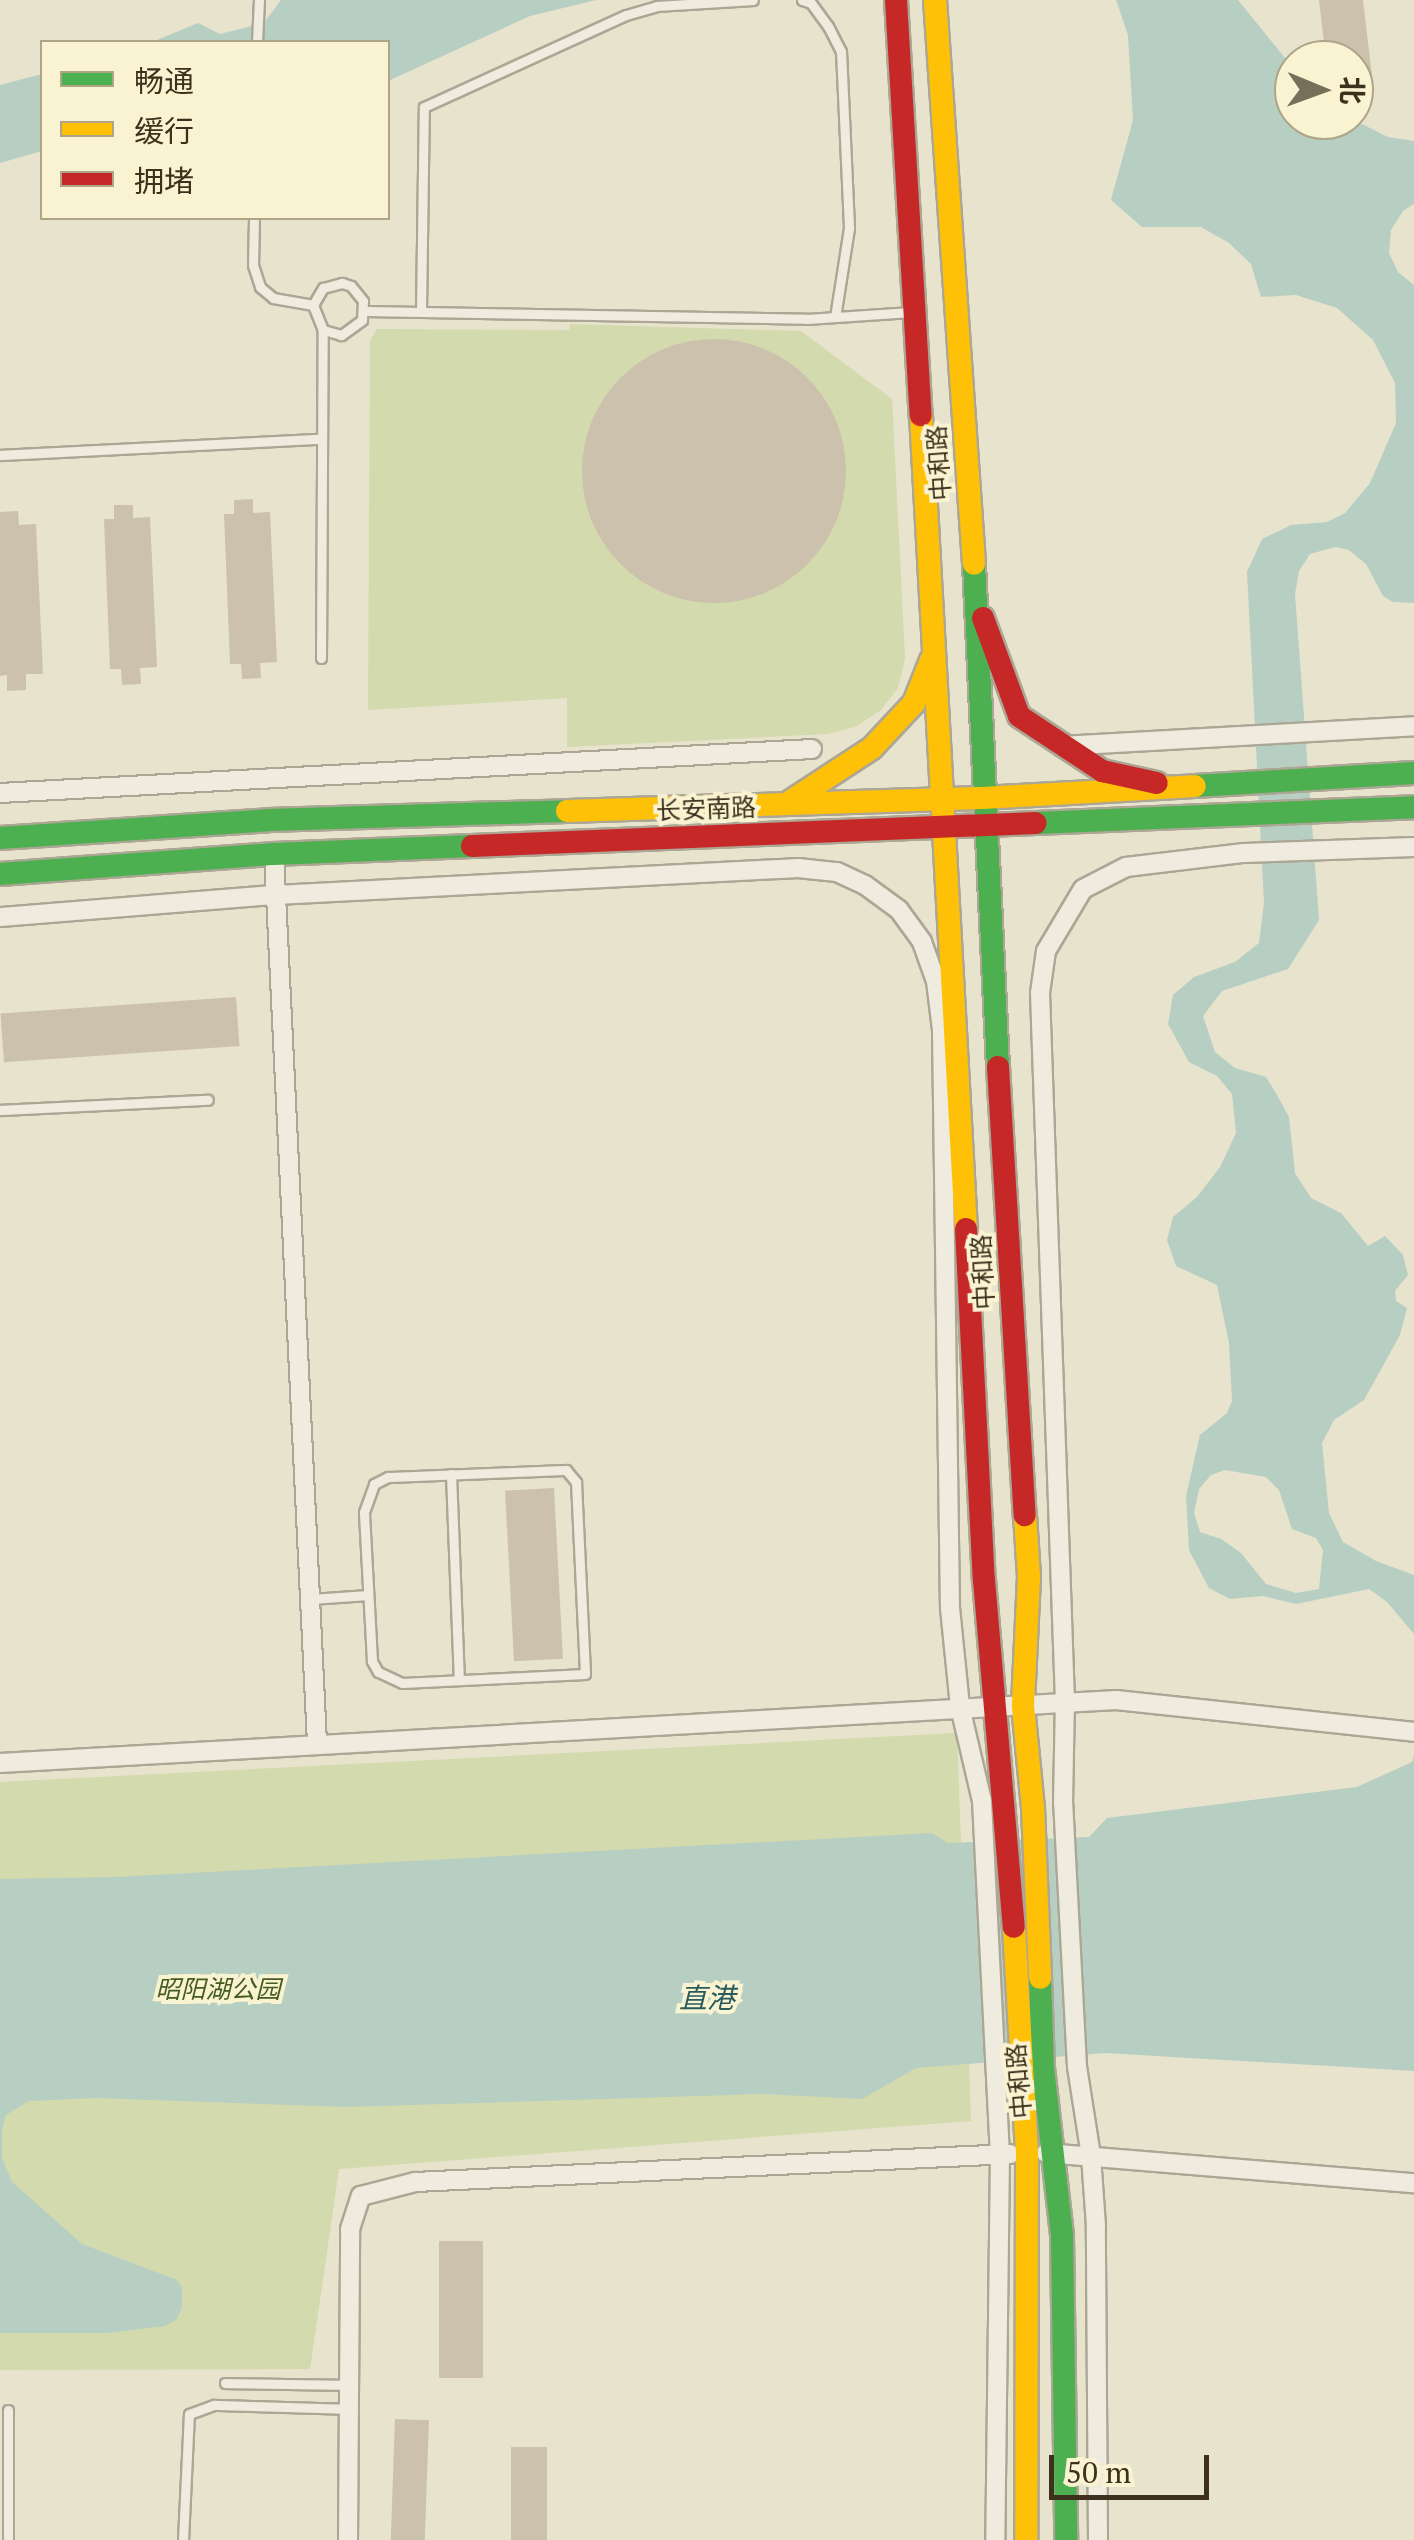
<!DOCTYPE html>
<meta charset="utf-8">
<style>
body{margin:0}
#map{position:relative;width:1414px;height:2540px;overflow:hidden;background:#e7e3cc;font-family:"PT Serif","Noto Sans SC",serif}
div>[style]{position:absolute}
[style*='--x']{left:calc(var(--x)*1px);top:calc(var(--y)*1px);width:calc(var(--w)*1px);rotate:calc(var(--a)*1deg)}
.green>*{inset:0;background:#d3daad}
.water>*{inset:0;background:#b7cec3}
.building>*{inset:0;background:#ccc1ac;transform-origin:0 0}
.round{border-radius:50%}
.roads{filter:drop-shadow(2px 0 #aca795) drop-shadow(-2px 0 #aca795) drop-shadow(0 2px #aca795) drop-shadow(0 -2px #aca795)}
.lane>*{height:9px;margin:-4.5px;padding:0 4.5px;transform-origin:4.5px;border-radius:4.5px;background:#efecdf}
.street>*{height:18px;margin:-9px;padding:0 9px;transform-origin:9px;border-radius:9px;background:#efecdf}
.fast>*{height:22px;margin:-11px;padding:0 11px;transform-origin:11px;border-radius:11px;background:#4caf50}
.slow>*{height:22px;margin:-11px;padding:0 11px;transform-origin:11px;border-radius:11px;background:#ffc107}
.jam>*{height:22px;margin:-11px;padding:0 11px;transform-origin:11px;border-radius:11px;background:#c62828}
span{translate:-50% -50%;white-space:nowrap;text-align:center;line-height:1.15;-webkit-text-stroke:8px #faf3d1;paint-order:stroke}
.street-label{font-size:25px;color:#3d301c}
.park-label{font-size:25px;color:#455c20;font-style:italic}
.water-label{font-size:28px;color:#295b5e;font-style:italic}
.legend{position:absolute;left:40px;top:40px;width:350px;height:180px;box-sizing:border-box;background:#faf3d1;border:2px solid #aea589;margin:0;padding:12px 18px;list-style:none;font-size:30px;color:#3d301c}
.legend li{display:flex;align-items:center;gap:20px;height:50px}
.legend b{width:50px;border:2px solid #aea589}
.north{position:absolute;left:1274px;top:40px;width:100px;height:100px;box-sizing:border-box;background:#faf3d1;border:2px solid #aea589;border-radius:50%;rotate:91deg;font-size:28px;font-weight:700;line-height:40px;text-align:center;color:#3d301c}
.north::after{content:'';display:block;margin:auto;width:35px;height:45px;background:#786f5a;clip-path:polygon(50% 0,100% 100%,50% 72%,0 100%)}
.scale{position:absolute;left:1049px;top:2455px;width:160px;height:45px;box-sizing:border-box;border:5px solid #3d301c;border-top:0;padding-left:12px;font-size:30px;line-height:35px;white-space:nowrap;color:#3d301c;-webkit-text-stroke:8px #faf3d1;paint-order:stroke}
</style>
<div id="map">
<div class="green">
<div style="clip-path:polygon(570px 324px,801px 331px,892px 399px,905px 659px,898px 688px,881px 710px,855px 727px,827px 734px,567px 747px,567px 698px,368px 710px,370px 341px,377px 329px,569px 330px)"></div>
<div style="clip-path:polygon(957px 1733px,971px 2121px,339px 2169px,310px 2369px,0 2370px,0 1782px)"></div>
</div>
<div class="water">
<div style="clip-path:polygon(281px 0,596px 0,530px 16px,388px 81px,388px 42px,152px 42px,198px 23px,220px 34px,264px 23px)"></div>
<div style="clip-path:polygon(evenodd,1116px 0,1238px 0,1294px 69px,1294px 120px,1354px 120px,1388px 137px,1414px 141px,1414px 204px,1403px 211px,1391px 230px,1389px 253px,1398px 272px,1414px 285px,1414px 603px,1393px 602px,1383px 596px,1366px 564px,1349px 550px,1335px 547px,1310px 554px,1299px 571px,1295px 594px,1319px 920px,1288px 969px,1222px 991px,1203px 1016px,1215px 1052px,1235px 1068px,1266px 1077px,1277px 1095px,1289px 1117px,1295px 1173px,1311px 1198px,1341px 1213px,1368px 1246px,1385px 1236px,1403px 1255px,1408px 1275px,1395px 1291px,1396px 1301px,1407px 1308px,1400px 1335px,1364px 1400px,1334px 1420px,1322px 1443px,1329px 1513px,1343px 1542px,1376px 1561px,1414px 1575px,1414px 1634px,1387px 1602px,1369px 1589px,1296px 1604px,1263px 1596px,1230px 1599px,1209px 1588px,1189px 1550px,1186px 1496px,1200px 1435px,1227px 1413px,1232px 1401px,1229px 1343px,1217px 1285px,1176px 1266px,1167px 1240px,1173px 1217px,1197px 1197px,1220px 1167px,1236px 1133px,1232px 1094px,1217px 1076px,1189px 1062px,1168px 1024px,1173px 995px,1194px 977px,1235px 962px,1259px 943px,1264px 903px,1247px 572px,1262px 539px,1291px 525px,1327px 522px,1345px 513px,1370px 483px,1396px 423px,1395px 383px,1373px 340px,1337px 308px,1296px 295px,1261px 297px,1251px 264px,1229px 243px,1201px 227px,1142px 227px,1111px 200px,1133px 120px,1128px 35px,1116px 0,1225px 1470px,1266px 1477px,1279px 1490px,1292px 1529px,1316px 1538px,1323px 1550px,1319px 1589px,1296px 1593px,1266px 1584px,1241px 1553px,1221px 1539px,1200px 1532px,1194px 1513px,1199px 1489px,1211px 1475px,1225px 1470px)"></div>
<div style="clip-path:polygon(42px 74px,42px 151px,0 163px,0 85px)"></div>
<div style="clip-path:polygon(1414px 1755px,1414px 2071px,1105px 2053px,916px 2068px,862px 2099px,763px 2094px,346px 2107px,96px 2098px,29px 2101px,6px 2115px,2px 2129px,2px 2158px,12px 2182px,82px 2244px,177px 2280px,182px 2288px,182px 2308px,176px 2320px,165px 2326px,107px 2333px,0 2333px,0 1879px,116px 1877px,932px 1833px,948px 1843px,1089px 1837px,1107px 1818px,1357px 1787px,1412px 1762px)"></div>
</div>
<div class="building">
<div style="clip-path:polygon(1319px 0,1363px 0,1372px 76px,1354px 78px,1354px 60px,1326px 60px)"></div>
<div class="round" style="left:582px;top:339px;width:264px;height:264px"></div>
<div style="clip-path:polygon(253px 499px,253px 513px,270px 512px,277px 662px,260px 663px,261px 678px,242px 679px,241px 664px,230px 664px,224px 514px,234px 514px,234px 500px)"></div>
<div style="clip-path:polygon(114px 505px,133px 505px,133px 518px,150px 517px,157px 667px,140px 668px,141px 684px,122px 685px,121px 669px,110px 669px,104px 519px,114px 519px)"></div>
<div style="clip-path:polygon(18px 511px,19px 525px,36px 524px,43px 674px,26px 674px,26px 690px,7px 691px,7px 675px,0 676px,0 512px)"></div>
<div style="left:236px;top:997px;width:49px;height:236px;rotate:86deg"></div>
<div style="left:554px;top:1488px;width:171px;height:49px;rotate:87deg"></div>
<div style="left:439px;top:2241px;width:44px;height:137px"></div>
<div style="left:395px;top:2419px;width:34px;height:121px;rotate:2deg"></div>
<div style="left:511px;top:2447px;width:36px;height:93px"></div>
</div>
<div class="roads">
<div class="lane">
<div style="--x:802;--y:0;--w:9;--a:18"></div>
<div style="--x:811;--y:3;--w:29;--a:54"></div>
<div style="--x:828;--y:26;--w:28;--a:63"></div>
<div style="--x:841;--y:51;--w:177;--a:87.4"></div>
<div style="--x:849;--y:228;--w:90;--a:98.9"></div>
<div style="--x:257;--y:42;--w:42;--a:-87.3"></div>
<div style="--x:254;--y:218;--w:47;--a:91.2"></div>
<div style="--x:253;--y:265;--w:23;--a:72"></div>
<div style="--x:260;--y:287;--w:17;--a:40"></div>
<div style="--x:273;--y:298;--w:41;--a:9.9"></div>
<div style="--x:365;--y:311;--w:442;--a:1"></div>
<div style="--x:807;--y:319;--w:104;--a:-3.9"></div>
<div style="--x:421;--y:312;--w:205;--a:-89.2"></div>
<div style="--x:424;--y:107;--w:222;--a:-24.5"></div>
<div style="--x:626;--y:15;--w:32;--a:-16"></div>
<div style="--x:657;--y:6;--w:96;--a:-3.6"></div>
<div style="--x:0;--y:455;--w:321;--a:-2.9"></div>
<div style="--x:321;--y:658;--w:328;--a:-89.7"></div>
<div style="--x:323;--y:330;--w:27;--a:-112"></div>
<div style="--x:313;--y:305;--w:20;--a:-60"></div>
<div style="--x:323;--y:288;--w:20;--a:-15"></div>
<div style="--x:342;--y:283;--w:9;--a:18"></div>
<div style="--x:351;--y:286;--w:19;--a:51"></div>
<div style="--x:363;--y:301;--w:19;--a:93"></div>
<div style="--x:362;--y:320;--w:26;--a:144"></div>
<div style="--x:341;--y:335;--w:19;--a:-164"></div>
<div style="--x:0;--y:1110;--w:208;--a:-2.8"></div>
<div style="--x:566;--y:1470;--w:16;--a:50"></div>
<div style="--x:576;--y:1482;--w:192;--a:87.3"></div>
<div style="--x:585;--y:1674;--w:183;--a:177.2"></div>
<div style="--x:402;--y:1683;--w:26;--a:-155"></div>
<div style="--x:378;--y:1672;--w:13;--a:-119"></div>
<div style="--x:372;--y:1661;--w:149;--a:-93.1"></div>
<div style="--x:364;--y:1512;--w:30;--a:-70"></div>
<div style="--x:374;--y:1484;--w:16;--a:-27"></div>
<div style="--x:388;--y:1477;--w:178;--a:-2.3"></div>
<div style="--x:451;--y:1474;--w:206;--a:87.8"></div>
<div style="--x:311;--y:1599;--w:57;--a:-4"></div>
<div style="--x:225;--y:2383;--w:124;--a:0.9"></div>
<div style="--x:8;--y:2540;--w:130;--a:-90"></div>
<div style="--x:183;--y:2540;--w:126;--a:-87.3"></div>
<div style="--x:189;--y:2414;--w:27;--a:-20"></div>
<div style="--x:214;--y:2405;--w:134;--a:1.7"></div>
</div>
<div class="street">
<div style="--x:1061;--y:746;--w:354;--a:-3.2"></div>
<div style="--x:0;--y:793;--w:813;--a:-3.1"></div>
<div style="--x:274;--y:854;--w:891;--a:87.23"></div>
<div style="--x:0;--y:917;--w:277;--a:-4.6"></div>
<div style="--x:276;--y:895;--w:523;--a:-2.96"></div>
<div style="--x:798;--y:868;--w:39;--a:6"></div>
<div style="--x:837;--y:872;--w:31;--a:25"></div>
<div style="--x:865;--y:885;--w:42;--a:36.3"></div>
<div style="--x:899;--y:910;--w:39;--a:54"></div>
<div style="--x:922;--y:942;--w:41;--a:70.3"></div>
<div style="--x:936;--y:981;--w:49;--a:83"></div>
<div style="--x:942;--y:1030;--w:578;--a:89.21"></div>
<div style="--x:950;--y:1608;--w:100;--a:84.2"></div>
<div style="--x:960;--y:1707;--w:97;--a:76.8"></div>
<div style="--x:982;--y:1801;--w:353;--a:87.1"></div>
<div style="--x:1000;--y:2154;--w:386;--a:90.7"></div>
<div style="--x:0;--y:1763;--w:1118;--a:-3.23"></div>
<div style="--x:1116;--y:1700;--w:300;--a:6.1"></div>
<div style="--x:1046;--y:2153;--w:369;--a:4.7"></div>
<div style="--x:348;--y:2540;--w:311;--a:-89.6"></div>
<div style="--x:350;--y:2229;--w:35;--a:-72"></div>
<div style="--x:361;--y:2196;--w:56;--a:-14.5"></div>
<div style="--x:415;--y:2182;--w:596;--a:-2.69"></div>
<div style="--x:1098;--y:2540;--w:314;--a:-90.4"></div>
<div style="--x:1096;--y:2226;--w:70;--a:-94.1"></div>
<div style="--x:1091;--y:2156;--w:90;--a:-98.9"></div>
<div style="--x:1077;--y:2067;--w:264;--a:-93"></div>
<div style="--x:1063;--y:1803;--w:101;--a:-88.9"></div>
<div style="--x:1065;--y:1702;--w:709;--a:-92.02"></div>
<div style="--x:1040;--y:993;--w:42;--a:-81.9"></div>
<div style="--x:1046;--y:951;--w:72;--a:-59.2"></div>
<div style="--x:1083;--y:889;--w:48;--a:-27.1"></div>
<div style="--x:1126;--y:867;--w:119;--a:-6.8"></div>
<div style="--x:1244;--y:853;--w:170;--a:-2"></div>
</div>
<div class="fast">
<div style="--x:974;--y:564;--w:504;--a:87.27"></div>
<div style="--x:1195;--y:786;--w:219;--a:-3.4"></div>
<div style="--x:1036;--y:823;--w:378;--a:-2.4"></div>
<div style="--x:0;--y:838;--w:269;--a:-3.8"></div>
<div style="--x:268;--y:820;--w:299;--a:-1.7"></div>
<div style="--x:0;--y:874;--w:275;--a:-4.2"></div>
<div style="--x:274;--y:854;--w:198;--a:-2.3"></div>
<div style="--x:1040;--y:1978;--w:90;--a:88.1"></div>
<div style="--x:1043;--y:2068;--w:169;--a:83.5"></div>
<div style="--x:1062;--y:2236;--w:304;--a:89.2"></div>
</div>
<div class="slow">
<div style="--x:935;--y:0;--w:565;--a:86.04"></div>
<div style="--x:921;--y:415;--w:815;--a:86.84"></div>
<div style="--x:788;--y:803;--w:100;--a:-33.2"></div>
<div style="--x:872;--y:748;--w:62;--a:-47"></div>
<div style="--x:914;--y:703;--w:46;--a:-68.4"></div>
<div style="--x:567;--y:811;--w:415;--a:-1.8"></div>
<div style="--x:982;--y:798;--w:213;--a:-3.2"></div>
<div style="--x:1025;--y:1515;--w:62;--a:86.3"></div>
<div style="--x:1029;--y:1577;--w:129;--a:92.7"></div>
<div style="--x:1023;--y:1706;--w:102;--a:84.4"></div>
<div style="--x:1033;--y:1808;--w:170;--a:87.6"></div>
<div style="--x:1014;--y:1927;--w:226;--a:86.7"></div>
<div style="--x:1027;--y:2153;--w:387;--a:90.1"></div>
</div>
<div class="jam">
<div style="--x:896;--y:0;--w:416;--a:86.6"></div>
<div style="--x:983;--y:618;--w:104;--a:69.8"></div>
<div style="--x:1019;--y:716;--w:100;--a:33.5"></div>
<div style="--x:1102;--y:771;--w:56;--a:12.3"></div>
<div style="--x:472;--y:846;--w:564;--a:-2.34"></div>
<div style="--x:998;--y:1067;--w:449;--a:86.6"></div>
<div style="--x:966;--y:1229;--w:351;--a:87.1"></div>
<div style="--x:984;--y:1580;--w:348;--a:85.1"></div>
</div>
</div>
<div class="street-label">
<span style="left:939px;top:463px;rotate:-94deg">中和路</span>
<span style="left:706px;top:809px;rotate:-2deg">长安南路</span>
<span style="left:983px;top:1272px;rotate:-93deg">中和路</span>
<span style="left:1019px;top:2081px;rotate:-95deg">中和路</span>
</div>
<div class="park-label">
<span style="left:218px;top:1989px">昭阳湖公园</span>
</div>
<div class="water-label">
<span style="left:707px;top:1998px">直港</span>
</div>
<ul class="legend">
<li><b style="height:12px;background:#4caf50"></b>畅通</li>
<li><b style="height:12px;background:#ffc107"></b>缓行</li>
<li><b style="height:12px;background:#c62828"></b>拥堵</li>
</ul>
<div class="north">北</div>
<div class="scale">50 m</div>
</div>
